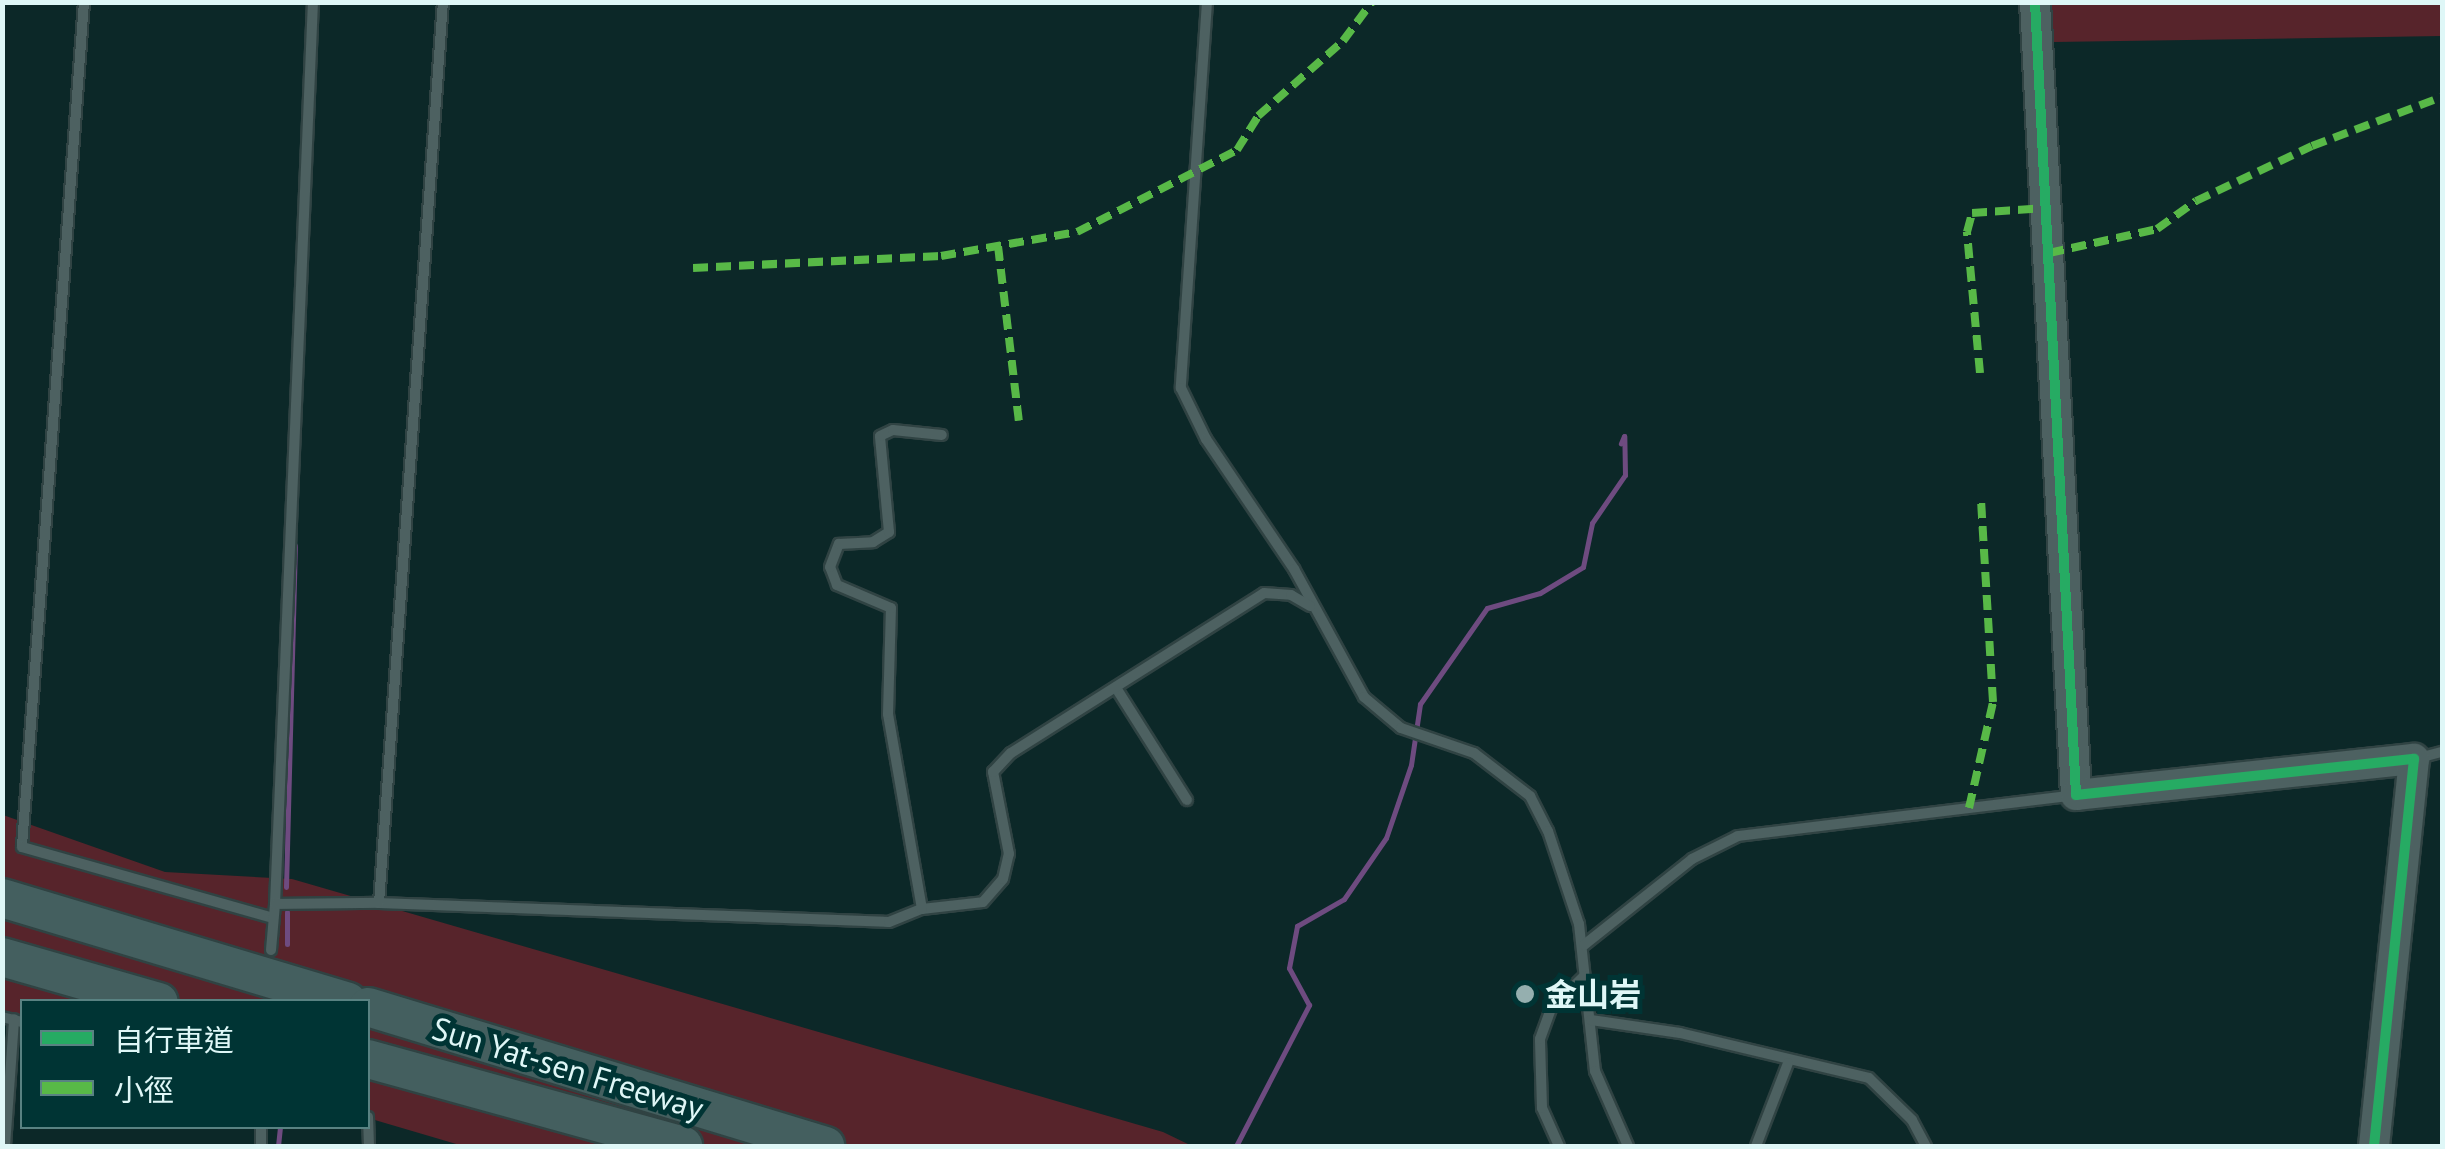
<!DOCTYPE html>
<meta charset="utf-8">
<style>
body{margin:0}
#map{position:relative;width:2445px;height:1149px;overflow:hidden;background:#0c2828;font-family:"PT Sans","Noto Sans TC",sans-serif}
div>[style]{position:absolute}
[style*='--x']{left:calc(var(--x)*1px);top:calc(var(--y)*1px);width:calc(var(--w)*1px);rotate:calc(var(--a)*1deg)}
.green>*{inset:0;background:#57242b}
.stream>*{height:5px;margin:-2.5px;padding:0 2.5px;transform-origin:2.5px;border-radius:2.5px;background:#6e4b80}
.roads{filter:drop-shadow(2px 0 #304343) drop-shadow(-2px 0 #304343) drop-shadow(0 2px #304343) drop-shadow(0 -2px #304343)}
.lane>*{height:10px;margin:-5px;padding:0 5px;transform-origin:5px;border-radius:5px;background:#4d6161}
.secondary>*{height:30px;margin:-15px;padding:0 15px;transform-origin:15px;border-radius:15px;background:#4d6161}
.highway>*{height:38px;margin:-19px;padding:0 19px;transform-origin:19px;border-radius:19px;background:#445f5f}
.quiet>*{height:8px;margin-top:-4px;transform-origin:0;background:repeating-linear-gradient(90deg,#58b947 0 15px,transparent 0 23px)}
.cycleway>*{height:10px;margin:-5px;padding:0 5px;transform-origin:5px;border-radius:5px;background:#26ab63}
.dots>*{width:28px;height:28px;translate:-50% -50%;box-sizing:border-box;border:5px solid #003434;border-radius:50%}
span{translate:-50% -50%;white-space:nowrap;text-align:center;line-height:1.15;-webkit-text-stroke:10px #003434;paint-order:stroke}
.poi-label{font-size:32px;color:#dff7f7;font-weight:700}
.left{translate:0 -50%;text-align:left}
.street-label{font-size:32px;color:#dff7f7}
.frame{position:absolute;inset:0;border:5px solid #dff7f7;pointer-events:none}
.legend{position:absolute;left:20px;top:999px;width:350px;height:130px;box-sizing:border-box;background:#003434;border:2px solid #598282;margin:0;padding:12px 18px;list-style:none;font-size:30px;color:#dff7f7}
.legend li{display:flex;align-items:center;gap:20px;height:50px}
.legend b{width:50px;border:2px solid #598282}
</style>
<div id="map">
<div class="green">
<div style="clip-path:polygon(2051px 3px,2442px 3px,2442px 36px,2054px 42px)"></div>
<div style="clip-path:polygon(3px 815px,165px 872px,292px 879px,1163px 1132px,1192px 1146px,463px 1146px,368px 1118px,368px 1002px,22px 1002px,22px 1015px,3px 1010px)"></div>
</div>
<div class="stream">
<div style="--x:286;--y:887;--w:342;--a:-88.5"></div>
<div style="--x:287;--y:944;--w:32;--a:-90"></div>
<div style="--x:278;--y:1146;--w:20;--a:-84"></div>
<div style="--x:1236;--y:1146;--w:159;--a:-62.6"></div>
<div style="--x:1309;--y:1005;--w:42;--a:-118.4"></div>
<div style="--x:1289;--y:968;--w:43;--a:-79.2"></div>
<div style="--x:1297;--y:926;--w:54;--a:-29.9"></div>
<div style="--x:1344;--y:899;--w:74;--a:-55.5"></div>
<div style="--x:1386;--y:838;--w:77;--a:-71.1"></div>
<div style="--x:1411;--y:765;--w:62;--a:-81.6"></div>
<div style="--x:1420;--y:704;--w:117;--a:-55.1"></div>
<div style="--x:1487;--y:608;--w:55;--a:-15.8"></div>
<div style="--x:1540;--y:593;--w:50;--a:-31.2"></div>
<div style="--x:1583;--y:567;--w:45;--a:-78.4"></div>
<div style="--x:1592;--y:523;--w:58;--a:-55.5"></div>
<div style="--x:1625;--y:475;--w:39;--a:-91"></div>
<div style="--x:1624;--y:436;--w:8;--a:113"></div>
</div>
<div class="roads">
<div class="lane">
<div style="--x:84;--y:2;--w:847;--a:94.2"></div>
<div style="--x:22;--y:847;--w:261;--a:15.8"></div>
<div style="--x:1207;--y:2;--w:387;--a:93.9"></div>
<div style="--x:1181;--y:388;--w:57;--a:63.9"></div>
<div style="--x:1206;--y:439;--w:157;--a:55.9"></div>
<div style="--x:1294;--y:569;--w:146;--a:61.3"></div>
<div style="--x:1364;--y:697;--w:48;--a:40"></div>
<div style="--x:1401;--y:728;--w:77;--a:18.9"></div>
<div style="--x:1474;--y:753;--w:71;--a:37.5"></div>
<div style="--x:1530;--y:796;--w:39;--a:63"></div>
<div style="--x:1548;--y:831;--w:98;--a:71.6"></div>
<div style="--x:1579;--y:924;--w:148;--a:83.8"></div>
<div style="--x:1595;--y:1071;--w:82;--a:66.3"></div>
<div style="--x:1118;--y:691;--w:129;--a:57.7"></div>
<div style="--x:2415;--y:759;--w:28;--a:-15"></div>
<div style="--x:379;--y:903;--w:510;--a:2.13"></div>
<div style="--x:889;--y:922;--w:35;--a:-22"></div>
<div style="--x:922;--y:909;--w:61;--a:-6.5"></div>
<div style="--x:983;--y:902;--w:30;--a:-49"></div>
<div style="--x:1003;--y:879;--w:26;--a:-77"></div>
<div style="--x:1009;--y:854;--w:84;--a:-101"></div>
<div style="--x:993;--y:772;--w:26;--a:-47"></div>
<div style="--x:1011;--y:753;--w:299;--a:-32.3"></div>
<div style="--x:1264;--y:593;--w:27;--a:4"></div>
<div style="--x:1291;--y:595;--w:22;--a:30"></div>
<div style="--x:275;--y:904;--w:903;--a:-87.59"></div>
<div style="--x:922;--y:909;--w:198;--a:-99.9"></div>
<div style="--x:888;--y:714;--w:106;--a:-88.4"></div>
<div style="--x:891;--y:608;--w:59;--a:-156.9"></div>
<div style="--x:837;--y:585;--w:19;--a:-111"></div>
<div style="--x:830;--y:567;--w:25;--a:-69"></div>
<div style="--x:839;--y:544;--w:34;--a:-3"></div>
<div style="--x:873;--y:542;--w:19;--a:-32"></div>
<div style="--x:889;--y:532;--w:96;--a:-95.4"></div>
<div style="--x:880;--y:436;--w:14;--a:-25"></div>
<div style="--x:893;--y:430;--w:49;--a:5.8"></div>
<div style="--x:1584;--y:945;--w:138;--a:-38.5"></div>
<div style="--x:1692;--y:859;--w:51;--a:-26.6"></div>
<div style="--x:1738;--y:836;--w:334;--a:-6.9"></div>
<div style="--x:271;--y:950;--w:46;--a:-85"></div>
<div style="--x:275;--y:904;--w:104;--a:-0.6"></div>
<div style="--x:379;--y:903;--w:903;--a:-85.94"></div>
<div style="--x:2;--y:1017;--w:21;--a:14"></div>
<div style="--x:1591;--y:1020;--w:90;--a:8.3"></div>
<div style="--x:1680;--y:1033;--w:194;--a:13.4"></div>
<div style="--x:1869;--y:1078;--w:60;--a:44.3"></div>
<div style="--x:1912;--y:1120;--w:30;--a:62"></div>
<div style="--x:368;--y:1117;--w:29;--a:88"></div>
<div style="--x:5;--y:1146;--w:127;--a:-85.9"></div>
<div style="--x:261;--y:1146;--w:20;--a:-90"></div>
<div style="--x:1559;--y:1146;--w:42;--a:-114.1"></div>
<div style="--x:1542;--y:1108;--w:69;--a:-91.7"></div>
<div style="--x:1540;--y:1039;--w:33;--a:-70"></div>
<div style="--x:1551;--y:1008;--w:46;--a:-44.1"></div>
<div style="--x:1756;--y:1146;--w:89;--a:-68.9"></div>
</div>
<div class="secondary">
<div style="--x:2035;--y:2;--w:794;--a:87.04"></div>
<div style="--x:2076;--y:795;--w:340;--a:-6.1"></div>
<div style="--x:2414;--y:759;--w:389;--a:95.9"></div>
</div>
<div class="highway">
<div style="--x:2;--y:898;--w:361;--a:16.7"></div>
<div style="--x:2;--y:957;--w:163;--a:16"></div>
<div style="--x:368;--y:1007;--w:478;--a:16.9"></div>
<div style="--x:368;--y:1059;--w:327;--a:15.4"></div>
</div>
</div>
<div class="quiet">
<div style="--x:998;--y:246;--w:176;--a:83.2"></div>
<div style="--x:2049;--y:253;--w:111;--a:-12.5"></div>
<div style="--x:2157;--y:229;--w:48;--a:-35.7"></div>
<div style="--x:2196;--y:201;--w:128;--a:-25.4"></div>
<div style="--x:2312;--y:146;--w:139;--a:-20.7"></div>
<div style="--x:693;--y:268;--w:248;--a:-2.8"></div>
<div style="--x:941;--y:256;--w:138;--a:-10"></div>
<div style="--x:1077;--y:232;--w:180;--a:-27.1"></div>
<div style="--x:1237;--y:150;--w:40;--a:-58"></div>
<div style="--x:1258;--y:116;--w:113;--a:-41.4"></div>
<div style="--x:1343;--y:41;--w:49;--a:-53.4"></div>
<div style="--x:1980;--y:373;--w:142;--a:-95.3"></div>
<div style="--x:1967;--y:232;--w:20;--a:-75"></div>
<div style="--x:1972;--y:213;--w:74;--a:-3.9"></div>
<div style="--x:1969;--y:808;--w:109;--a:-77.2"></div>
<div style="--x:1993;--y:702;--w:202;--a:-93.4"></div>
</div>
<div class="cycleway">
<div style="--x:2035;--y:2;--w:794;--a:87.04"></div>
<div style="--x:2076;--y:795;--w:340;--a:-6.1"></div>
<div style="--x:2414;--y:759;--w:389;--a:95.9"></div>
</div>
<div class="dots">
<div style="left:1525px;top:994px;background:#95afaf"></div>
</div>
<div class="poi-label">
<span class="left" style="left:1545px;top:994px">金山岩</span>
</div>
<div class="street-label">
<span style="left:568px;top:1068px;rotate:17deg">Sun Yat-sen Freeway</span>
</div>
<div class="frame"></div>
<ul class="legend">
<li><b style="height:12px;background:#26ab63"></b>自行車道</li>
<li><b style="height:12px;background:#58b947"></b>小徑</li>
</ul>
</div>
